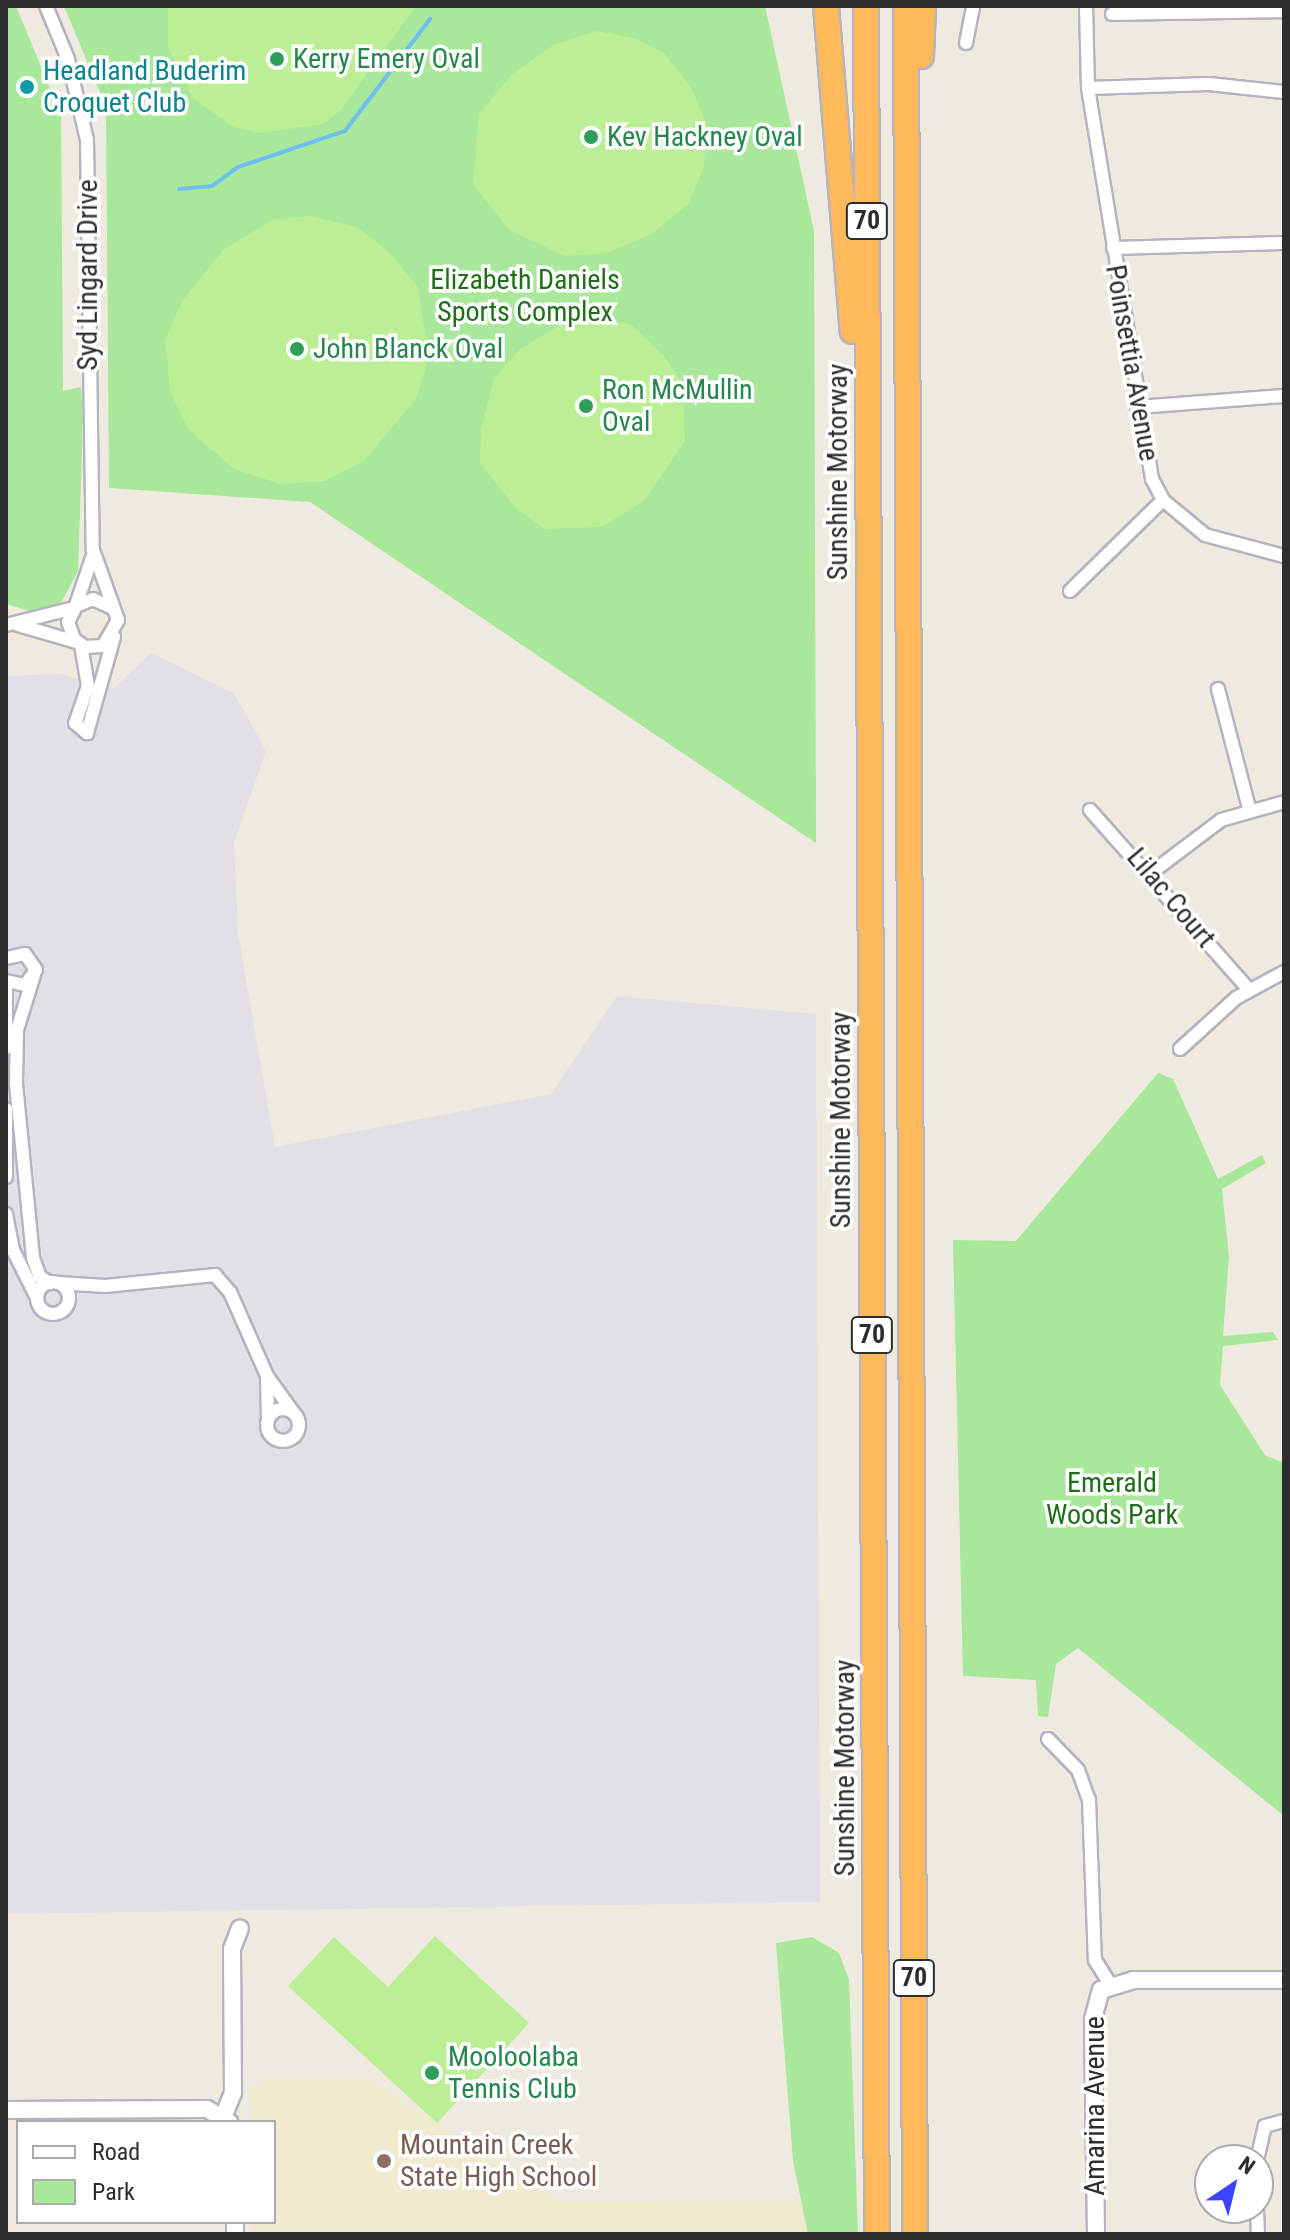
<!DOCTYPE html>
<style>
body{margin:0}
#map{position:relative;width:1290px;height:2240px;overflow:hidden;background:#efeadf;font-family:"Roboto Condensed",sans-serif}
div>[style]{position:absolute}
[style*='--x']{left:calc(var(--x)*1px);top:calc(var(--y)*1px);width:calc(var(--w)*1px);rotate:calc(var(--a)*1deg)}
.industrial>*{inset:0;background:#e3dfe7}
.education>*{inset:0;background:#f0eace}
.green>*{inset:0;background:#a9e79a}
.pitch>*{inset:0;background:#bcee95}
.stream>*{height:4px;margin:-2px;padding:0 2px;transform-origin:2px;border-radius:2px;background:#6fbef4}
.roads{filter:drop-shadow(2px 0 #b3b3c1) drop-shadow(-2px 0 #b3b3c1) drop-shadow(0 2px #b3b3c1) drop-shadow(0 -2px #b3b3c1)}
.minor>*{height:12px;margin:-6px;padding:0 6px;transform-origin:6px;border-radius:6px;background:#fff}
.minor>.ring{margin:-6px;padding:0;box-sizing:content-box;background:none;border:12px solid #fff;border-radius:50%}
.tertiary>*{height:16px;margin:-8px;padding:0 8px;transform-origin:8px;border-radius:8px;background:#fff}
.motorway>*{height:24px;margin:-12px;padding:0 12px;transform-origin:12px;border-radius:12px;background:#ffb95a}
.dots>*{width:22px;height:22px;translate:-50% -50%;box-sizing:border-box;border:4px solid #fff;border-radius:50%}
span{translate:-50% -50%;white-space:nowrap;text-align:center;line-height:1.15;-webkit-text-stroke:7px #fff;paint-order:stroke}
.shield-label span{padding:2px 6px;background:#fff;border:2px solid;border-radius:6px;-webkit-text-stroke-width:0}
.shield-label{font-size:26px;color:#2d2d2d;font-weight:700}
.leisure-label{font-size:28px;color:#27864d}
.left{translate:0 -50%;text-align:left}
.culture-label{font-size:28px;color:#0d838f}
.street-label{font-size:28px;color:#2d2d2d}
.park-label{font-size:28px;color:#1e6f18}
.education-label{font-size:28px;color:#785e54}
.frame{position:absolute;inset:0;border:8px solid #2d2d2d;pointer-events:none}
.legend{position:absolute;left:16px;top:2120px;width:260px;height:104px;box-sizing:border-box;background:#fff;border:2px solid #ababab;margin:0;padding:10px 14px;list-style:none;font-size:24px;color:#2d2d2d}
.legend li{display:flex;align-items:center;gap:16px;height:40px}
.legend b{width:40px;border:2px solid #ababab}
.north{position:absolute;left:1194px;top:2144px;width:80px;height:80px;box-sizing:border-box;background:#fff;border:2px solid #ababab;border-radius:50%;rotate:35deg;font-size:22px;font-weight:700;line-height:32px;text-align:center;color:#2d2d2d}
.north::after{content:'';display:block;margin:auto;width:28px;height:36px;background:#3c44ff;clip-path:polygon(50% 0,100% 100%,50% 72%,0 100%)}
</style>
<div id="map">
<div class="industrial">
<div style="clip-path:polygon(151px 653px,234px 693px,266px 751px,234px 843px,238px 933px,275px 1147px,551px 1094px,617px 996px,816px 1014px,820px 1902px,6px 1914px,6px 676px,60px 674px,114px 688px)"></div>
</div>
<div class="education">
<div style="clip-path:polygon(367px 2078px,557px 2201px,822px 2200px,822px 2234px,252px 2234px,252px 2222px,274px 2222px,274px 2122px,251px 2122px,251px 2085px,259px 2085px,260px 2079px)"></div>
</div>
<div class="green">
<div style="clip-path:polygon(6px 6px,16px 6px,61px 115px,63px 391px,81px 387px,83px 418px,78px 571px,60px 605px,33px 612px,6px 604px)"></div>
<div style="clip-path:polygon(64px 6px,765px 6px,814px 231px,816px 843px,310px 502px,109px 488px,106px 107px)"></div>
<div style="clip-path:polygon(1158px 1073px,1173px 1079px,1218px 1179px,1262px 1155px,1266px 1163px,1222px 1189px,1229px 1257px,1223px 1336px,1273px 1332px,1278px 1340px,1223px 1346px,1220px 1385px,1265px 1455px,1284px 1463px,1284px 1816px,1078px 1648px,1056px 1664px,1048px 1717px,1038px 1716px,1036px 1680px,963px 1676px,953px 1240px,1016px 1241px)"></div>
<div style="clip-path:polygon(812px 1937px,839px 1953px,849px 1980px,858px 2234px,808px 2234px,793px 2161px,776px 1943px)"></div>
</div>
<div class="pitch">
<div style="clip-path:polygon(168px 6px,414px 6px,415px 7px,341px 110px,323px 124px,260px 133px,233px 127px,193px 98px,168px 47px)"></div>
<div style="clip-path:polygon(596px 31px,634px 38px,664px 53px,692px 89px,707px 126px,704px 167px,688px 204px,652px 234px,607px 253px,565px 256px,509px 230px,473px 184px,479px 114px,512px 74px,554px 45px)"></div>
<div style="clip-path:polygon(310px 216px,357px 227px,388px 251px,418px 287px,429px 358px,416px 399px,364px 461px,325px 481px,280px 484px,234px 469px,188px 429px,170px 391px,165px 340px,182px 301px,224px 249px,272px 220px)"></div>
<div style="clip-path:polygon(591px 318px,632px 325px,664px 356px,684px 385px,685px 441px,645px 500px,602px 527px,545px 529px,515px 507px,480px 463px,481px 428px,494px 379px,519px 350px,560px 325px)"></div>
<div style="clip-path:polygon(435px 1936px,529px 2023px,437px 2123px,288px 1986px,334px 1937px,388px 1987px)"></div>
</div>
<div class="stream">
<div style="--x:179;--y:189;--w:33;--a:-5"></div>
<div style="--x:212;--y:186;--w:32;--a:-36"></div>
<div style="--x:238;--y:167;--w:113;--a:-18.6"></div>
<div style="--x:345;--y:131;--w:141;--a:-52.8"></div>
</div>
<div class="roads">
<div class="minor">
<div style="--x:46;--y:6;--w:57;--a:67.5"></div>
<div style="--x:68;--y:59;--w:83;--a:76.8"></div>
<div style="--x:87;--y:140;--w:410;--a:89.2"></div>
<div style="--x:93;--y:550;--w:74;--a:70.3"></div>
<div style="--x:118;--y:620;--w:30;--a:120"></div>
<div style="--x:103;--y:646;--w:18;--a:177"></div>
<div style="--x:85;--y:647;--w:14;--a:-144"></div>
<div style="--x:74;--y:639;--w:18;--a:-109"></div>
<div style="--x:68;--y:622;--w:18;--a:-63"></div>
<div style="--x:76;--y:606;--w:18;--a:-22"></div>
<div style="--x:93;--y:599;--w:21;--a:25"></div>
<div style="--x:1086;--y:6;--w:82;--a:88.6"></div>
<div style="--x:1088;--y:88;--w:396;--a:80.7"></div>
<div style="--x:1152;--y:479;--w:24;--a:62"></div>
<div style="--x:1163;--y:500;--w:55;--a:39.8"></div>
<div style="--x:1205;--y:535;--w:82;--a:14.9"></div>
<div style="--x:1112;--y:14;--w:172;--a:-1"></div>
<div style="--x:966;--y:43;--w:38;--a:-79"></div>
<div style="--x:1088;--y:88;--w:121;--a:-1.9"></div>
<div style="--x:1209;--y:84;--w:75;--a:6.1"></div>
<div style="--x:1113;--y:248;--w:171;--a:-1.7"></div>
<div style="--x:1137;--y:407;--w:147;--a:-4.3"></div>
<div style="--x:1070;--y:591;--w:130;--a:-44.4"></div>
<div style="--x:76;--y:605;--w:50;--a:-71.2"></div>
<div style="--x:6;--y:625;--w:70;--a:-14"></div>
<div style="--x:18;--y:625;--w:61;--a:16.1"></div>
<div style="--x:81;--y:645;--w:42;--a:80.3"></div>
<div style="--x:88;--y:686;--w:39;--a:109"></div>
<div style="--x:75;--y:723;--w:16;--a:40"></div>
<div style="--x:87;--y:733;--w:100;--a:-74.3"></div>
<div style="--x:1218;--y:689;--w:123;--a:75.4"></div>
<div style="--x:1090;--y:810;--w:240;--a:48.5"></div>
<div style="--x:1151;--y:873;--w:88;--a:-37.1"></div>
<div style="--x:1221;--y:820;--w:66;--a:-15.9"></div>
<div style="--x:6;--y:958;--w:19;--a:-12"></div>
<div style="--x:25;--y:954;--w:19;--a:55"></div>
<div style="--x:36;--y:970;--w:19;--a:126"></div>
<div style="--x:25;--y:985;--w:19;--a:-168"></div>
<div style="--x:34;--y:975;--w:58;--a:107.2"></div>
<div style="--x:17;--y:1030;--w:54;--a:91.1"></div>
<div style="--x:16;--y:1084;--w:175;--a:84.4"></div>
<div style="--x:33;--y:1258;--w:20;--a:70"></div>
<div style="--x:40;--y:1277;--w:12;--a:31"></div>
<div style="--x:6;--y:988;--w:60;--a:90"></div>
<div style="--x:1180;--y:1049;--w:76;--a:-42.3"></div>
<div style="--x:1236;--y:998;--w:55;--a:-28.4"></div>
<div style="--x:6;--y:1109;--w:68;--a:90"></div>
<div style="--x:6;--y:1214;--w:37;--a:79"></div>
<div style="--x:13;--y:1250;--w:54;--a:63.4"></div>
<div class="ring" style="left:37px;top:1282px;width:20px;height:20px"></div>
<div style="--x:58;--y:1283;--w:47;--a:3.7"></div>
<div style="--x:105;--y:1286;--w:111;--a:-5.7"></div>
<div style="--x:215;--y:1275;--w:23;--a:49"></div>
<div style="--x:230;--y:1292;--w:92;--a:66.2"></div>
<div style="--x:267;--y:1376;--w:44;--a:54.2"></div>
<div style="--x:267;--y:1379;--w:42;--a:88.6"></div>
<div class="ring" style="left:267px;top:1409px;width:20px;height:20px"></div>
<div style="--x:1048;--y:1739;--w:43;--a:45.9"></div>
<div style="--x:1078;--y:1770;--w:32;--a:70"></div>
<div style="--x:1089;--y:1800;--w:160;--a:87.9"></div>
<div style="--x:1095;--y:1960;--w:28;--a:58"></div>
<div style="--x:1257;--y:2160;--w:35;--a:-77"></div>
<div style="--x:1265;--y:2126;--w:20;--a:-15"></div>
<div style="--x:1257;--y:2208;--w:26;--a:88"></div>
</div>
<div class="tertiary">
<div style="--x:6;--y:2110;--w:201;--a:-0.3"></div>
<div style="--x:207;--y:2109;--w:26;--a:31"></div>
<div style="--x:224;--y:2115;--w:24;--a:-68"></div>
<div style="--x:233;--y:2093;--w:144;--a:-90.4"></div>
<div style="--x:232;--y:1949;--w:22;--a:-69"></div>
<div style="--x:235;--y:2222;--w:12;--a:90"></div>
<div style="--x:1096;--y:2234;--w:215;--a:-90.8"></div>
<div style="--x:1093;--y:2019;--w:30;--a:-75"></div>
<div style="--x:1101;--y:1990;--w:34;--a:-17"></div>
<div style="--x:1133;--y:1980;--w:151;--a:0"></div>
</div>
<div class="motorway">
<div style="--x:826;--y:6;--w:326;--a:85.3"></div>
<div style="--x:866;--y:6;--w:2228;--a:89.72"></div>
<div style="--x:906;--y:6;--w:2228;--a:89.77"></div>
<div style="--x:921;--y:56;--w:50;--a:-87.7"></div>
</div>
</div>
<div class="dots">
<div style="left:277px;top:59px;background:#2e9e5b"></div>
<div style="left:27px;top:87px;background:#0f9aa8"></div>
<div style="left:591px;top:137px;background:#2e9e5b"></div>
<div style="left:297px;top:349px;background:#2e9e5b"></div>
<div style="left:586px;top:406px;background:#2e9e5b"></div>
<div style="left:432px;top:2073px;background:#2e9e5b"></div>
<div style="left:384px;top:2161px;background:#8d6e63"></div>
</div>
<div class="shield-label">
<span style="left:867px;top:221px">70</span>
<span style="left:872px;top:1335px">70</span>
<span style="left:914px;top:1978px">70</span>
</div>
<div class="leisure-label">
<span class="left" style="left:293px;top:59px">Kerry Emery Oval</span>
<span class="left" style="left:607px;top:137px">Kev Hackney Oval</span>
<span class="left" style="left:313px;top:349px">John Blanck Oval</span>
<span class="left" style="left:602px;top:406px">Ron McMullin<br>Oval</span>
<span class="left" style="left:448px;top:2073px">Mooloolaba<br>Tennis Club</span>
</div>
<div class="culture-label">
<span class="left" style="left:43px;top:87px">Headland Buderim<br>Croquet Club</span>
</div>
<div class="street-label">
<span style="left:88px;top:275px;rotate:-90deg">Syd Lingard Drive</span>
<span style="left:1132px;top:363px;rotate:80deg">Poinsettia Avenue</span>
<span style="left:838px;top:472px;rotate:-90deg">Sunshine Motorway</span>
<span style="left:1171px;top:898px;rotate:50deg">Lilac Court</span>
<span style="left:841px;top:1120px;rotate:-90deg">Sunshine Motorway</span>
<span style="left:845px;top:1768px;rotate:-90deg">Sunshine Motorway</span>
<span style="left:1095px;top:2106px;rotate:-90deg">Amarina Avenue</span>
</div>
<div class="park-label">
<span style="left:525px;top:296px">Elizabeth Daniels<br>Sports Complex</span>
<span style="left:1112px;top:1499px">Emerald<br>Woods Park</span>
</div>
<div class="education-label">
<span class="left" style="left:400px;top:2161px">Mountain Creek<br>State High School</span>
</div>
<div class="frame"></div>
<ul class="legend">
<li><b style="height:10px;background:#fff"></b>Road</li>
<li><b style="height:22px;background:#a9e79a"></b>Park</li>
</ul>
<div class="north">N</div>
</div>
